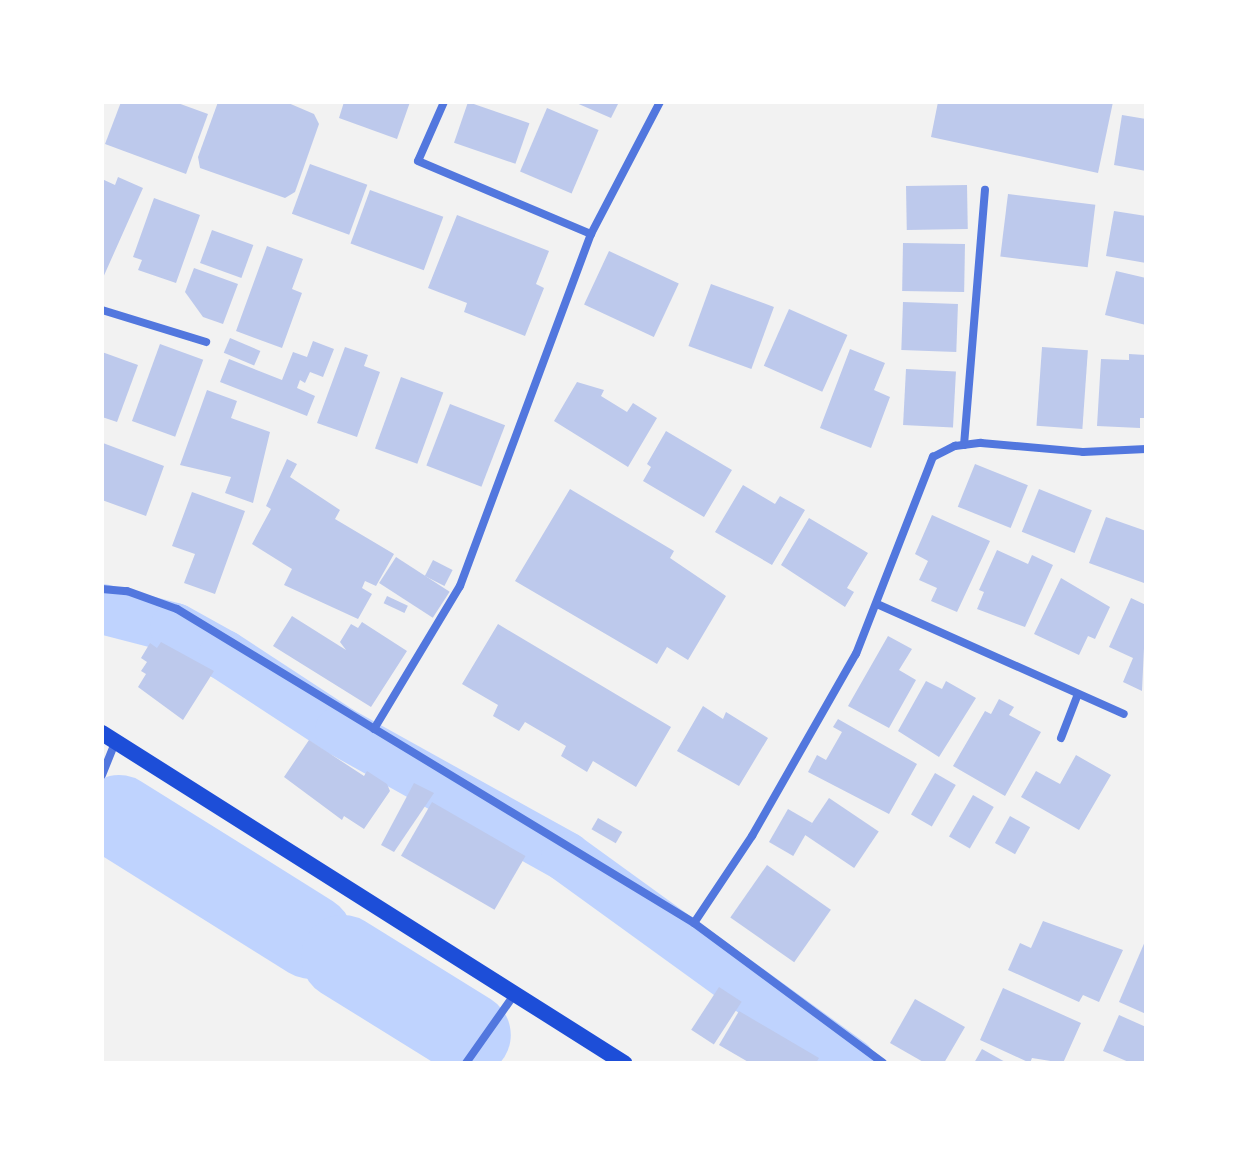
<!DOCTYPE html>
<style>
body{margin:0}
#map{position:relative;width:1248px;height:1165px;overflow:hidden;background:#f2f2f2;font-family:Commissioner,sans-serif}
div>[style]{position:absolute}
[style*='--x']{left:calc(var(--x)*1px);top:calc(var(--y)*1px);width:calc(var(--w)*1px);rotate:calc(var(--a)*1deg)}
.canal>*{height:50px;margin:-25px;padding:0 25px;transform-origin:25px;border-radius:25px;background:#bfd3fe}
.river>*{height:84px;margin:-42px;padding:0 42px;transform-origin:42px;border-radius:42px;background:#bfd3fe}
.building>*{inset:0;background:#bdc9ec;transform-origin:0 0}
.minor>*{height:8px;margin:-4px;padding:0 4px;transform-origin:4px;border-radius:4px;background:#5277de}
.secondary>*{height:16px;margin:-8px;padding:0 8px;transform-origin:8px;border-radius:8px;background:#1d4ed8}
span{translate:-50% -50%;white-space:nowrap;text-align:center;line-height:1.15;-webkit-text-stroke:7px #fff;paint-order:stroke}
.frame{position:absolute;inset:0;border:104px solid #fff;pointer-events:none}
</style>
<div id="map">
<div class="canal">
<div style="--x:102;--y:609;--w:75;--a:14.6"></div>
<div style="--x:175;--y:628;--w:56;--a:28.9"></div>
<div style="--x:224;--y:655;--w:139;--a:33.2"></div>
<div style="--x:340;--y:731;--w:259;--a:29.1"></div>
<div style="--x:566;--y:857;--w:352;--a:35.9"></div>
</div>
<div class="river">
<div style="--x:119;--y:817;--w:226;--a:32"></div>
<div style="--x:343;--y:957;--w:148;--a:31.8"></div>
</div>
<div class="building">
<div style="clip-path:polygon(121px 102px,175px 102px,208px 114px,186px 174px,105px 144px)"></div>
<div style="clip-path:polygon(218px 102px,286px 102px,314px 114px,319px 124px,295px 192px,285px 198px,200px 168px,198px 157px)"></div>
<div style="clip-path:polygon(344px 102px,410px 102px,397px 139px,339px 118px)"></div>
<div style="left:468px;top:102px;width:65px;height:43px;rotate:19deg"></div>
<div style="clip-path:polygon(574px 102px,619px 102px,611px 118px)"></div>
<div style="clip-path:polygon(938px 102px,1113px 102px,1098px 173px,931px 137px)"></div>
<div style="left:547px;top:108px;width:56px;height:69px;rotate:23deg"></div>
<div style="clip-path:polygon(1122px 115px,1146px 119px,1146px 171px,1114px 165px)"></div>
<div style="left:310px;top:164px;width:61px;height:53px;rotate:20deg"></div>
<div style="clip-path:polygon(118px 177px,143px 188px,102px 280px,102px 179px,115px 185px)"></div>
<div style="left:967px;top:185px;width:44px;height:61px;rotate:89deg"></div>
<div style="left:370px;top:190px;width:78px;height:57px;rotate:20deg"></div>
<div style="left:1008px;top:194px;width:88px;height:63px;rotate:7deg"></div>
<div style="clip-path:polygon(154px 198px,200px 215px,176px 283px,138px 270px,142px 260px,133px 257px)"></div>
<div style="clip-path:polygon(1114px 211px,1146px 216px,1146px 263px,1106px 256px)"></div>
<div style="clip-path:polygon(457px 215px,549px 251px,536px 284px,544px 288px,525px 336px,464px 312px,467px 303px,428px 288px)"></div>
<div style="left:212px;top:230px;width:44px;height:35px;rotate:20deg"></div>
<div style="left:903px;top:243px;width:62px;height:48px;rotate:1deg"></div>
<div style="clip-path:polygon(267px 246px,303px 259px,292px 289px,302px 293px,282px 348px,236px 331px)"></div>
<div style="left:609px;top:251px;width:77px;height:59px;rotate:25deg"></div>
<div style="clip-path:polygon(194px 268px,238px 284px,223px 324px,203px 317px,185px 292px)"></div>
<div style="clip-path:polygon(1116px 271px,1146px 278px,1146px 325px,1105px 315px)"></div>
<div style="left:711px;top:284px;width:67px;height:66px;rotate:20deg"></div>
<div style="left:903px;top:302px;width:55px;height:48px;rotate:2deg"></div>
<div style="left:789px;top:309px;width:64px;height:62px;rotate:24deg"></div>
<div style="left:230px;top:338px;width:33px;height:16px;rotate:23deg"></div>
<div style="clip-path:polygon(313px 341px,334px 349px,323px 377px,310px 372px,305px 383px,300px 380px,297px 388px,315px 396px,307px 416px,220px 382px,229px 359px,282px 380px,293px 352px,307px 357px)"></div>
<div style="left:160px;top:344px;width:46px;height:82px;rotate:20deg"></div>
<div style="clip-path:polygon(345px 347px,368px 355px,364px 366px,380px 372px,357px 437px,317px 423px)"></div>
<div style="left:1042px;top:347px;width:46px;height:79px;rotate:4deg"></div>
<div style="clip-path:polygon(850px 349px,885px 363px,874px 390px,890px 397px,871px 448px,820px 428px)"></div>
<div style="clip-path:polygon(102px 352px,138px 365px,117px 422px,102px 417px)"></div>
<div style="clip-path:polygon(1129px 354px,1146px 355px,1146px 418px,1140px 418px,1140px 428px,1097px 426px,1101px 359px,1129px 360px)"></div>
<div style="left:906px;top:369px;width:50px;height:56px;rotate:3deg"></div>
<div style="left:401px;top:377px;width:45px;height:76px;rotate:20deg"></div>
<div style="clip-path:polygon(577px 382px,604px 390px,601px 396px,627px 412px,633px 403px,657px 418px,628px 467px,554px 421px)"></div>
<div style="clip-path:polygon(207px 390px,237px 401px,231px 418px,270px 432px,253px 503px,225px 493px,231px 477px,180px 465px)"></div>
<div style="left:450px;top:404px;width:59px;height:66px;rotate:21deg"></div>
<div style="clip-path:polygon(666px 431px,732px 470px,704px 517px,643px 481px,651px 467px,647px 464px)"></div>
<div style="clip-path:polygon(103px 443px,164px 466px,146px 516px,102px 500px)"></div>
<div style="clip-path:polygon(287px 459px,297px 464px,290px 477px,340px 510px,335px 519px,394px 554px,376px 586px,365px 581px,362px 588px,372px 594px,358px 619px,284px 585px,292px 569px,252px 544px,271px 509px,266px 506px)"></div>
<div style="left:975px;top:464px;width:57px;height:46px;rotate:22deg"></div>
<div style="clip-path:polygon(743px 485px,775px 504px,780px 496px,805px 510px,772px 565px,715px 532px)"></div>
<div style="clip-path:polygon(570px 489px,674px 551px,670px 558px,726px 596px,688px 660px,667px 647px,657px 664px,515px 581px)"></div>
<div style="left:1039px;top:489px;width:57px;height:46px;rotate:22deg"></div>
<div style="clip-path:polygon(192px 492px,245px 511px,215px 594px,184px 583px,195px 554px,172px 546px)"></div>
<div style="clip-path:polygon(932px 515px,990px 541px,957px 612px,931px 601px,937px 588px,919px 580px,928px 561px,915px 554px)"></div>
<div style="clip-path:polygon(1106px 517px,1146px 531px,1144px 583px,1089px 563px)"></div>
<div style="clip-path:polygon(809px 518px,868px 553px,847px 588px,854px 592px,845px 607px,781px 565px)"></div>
<div style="clip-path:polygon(997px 550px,1028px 564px,1032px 555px,1053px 565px,1025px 627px,977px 609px,984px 592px,979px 590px)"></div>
<div style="left:396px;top:557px;width:64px;height:31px;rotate:33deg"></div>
<div style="left:433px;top:560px;width:22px;height:18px;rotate:27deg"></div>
<div style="clip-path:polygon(1061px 578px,1110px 607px,1095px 639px,1088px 636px,1079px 655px,1034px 634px)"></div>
<div style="left:387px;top:596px;width:23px;height:8px;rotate:25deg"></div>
<div style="clip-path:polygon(1131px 598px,1146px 605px,1142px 691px,1123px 682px,1133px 658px,1109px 647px)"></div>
<div style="clip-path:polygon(292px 616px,346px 650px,340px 642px,351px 624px,358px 628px,362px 622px,407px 651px,371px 707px,273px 646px)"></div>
<div style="clip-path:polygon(498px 624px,671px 727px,636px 787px,593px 761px,587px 772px,561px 756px,566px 746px,525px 722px,519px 731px,493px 716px,498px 705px,462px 684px)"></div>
<div style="clip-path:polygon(888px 636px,912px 649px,899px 670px,916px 680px,889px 728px,848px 706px)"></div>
<div style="clip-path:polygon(161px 642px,214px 671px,183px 720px,138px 687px,146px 674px,141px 671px,147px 662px,141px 658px,150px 643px,157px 648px)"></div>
<div style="clip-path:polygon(926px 681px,942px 689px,946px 681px,976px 698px,939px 757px,898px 731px)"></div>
<div style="clip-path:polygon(999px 699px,1014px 707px,1009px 715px,1041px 732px,1005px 796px,953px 766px,985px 711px,991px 714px)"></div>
<div style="clip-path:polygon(703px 706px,723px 719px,726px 712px,768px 738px,739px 786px,677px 751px)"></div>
<div style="clip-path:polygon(838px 719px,917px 764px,889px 814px,808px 772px,817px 755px,826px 760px,842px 732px,833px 727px)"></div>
<div style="clip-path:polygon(309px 740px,364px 776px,367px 771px,387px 784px,390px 791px,364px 829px,344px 816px,342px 820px,284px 777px)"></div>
<div style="clip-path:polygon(1076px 755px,1111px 775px,1079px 830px,1021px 797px,1036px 771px,1060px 784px)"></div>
<div style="left:935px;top:773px;width:24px;height:48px;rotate:30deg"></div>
<div style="clip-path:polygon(414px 783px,434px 793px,394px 852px,381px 845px)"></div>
<div style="left:973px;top:795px;width:24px;height:48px;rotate:30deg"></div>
<div style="left:829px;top:798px;width:60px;height:44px;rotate:34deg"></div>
<div style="left:432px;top:802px;width:108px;height:62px;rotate:30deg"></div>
<div style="left:788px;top:809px;width:28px;height:38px;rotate:30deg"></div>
<div style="left:1010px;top:816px;width:23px;height:31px;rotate:29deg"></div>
<div style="left:598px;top:818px;width:28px;height:13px;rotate:30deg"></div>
<div style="left:767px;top:865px;width:78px;height:64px;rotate:35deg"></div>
<div style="clip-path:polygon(1043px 921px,1123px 950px,1099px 1002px,1083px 995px,1079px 1002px,1008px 970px,1020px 943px,1031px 948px)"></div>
<div style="clip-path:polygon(1146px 939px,1146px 1014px,1119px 1002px)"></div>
<div style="left:719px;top:987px;width:27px;height:51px;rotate:33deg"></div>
<div style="clip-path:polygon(1003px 988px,1081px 1023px,1063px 1063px,1032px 1058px,1030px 1063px,980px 1040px)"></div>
<div style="clip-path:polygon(915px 999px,965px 1027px,944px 1063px,925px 1063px,890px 1043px)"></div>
<div style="clip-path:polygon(739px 1011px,819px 1058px,816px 1063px,750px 1063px,719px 1045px)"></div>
<div style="clip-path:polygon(1119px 1015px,1146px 1027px,1146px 1063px,1131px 1063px,1103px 1051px)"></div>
<div style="clip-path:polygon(982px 1049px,1007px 1063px,974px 1063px)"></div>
</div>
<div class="minor">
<div style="--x:444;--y:102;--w:64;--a:113.8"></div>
<div style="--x:418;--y:161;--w:188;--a:22.9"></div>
<div style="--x:102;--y:310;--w:109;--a:17.1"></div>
<div style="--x:964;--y:445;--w:256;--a:-85.3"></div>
<div style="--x:102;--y:589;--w:25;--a:5"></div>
<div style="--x:127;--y:591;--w:53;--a:19.8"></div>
<div style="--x:177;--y:609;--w:605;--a:31.27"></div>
<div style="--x:694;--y:923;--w:235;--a:36.5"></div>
<div style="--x:877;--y:604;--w:270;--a:24"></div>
<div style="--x:374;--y:729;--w:167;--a:-59"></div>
<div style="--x:460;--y:586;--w:376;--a:-69.6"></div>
<div style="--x:591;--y:234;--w:149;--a:-62.4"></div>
<div style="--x:1061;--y:738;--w:47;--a:-68.9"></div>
<div style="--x:102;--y:775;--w:35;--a:-68"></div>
<div style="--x:694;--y:923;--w:105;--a:-56.3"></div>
<div style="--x:752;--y:836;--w:210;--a:-60.3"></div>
<div style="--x:856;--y:654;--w:212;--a:-68.7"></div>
<div style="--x:933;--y:457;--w:25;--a:-27"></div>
<div style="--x:955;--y:446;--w:26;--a:-7"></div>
<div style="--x:981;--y:443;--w:102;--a:5"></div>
<div style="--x:1083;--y:452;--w:63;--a:-2.7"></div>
<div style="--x:466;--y:1063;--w:83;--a:-54.8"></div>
</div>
<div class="secondary">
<div style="--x:102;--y:733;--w:618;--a:32.3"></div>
</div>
<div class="frame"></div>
</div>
